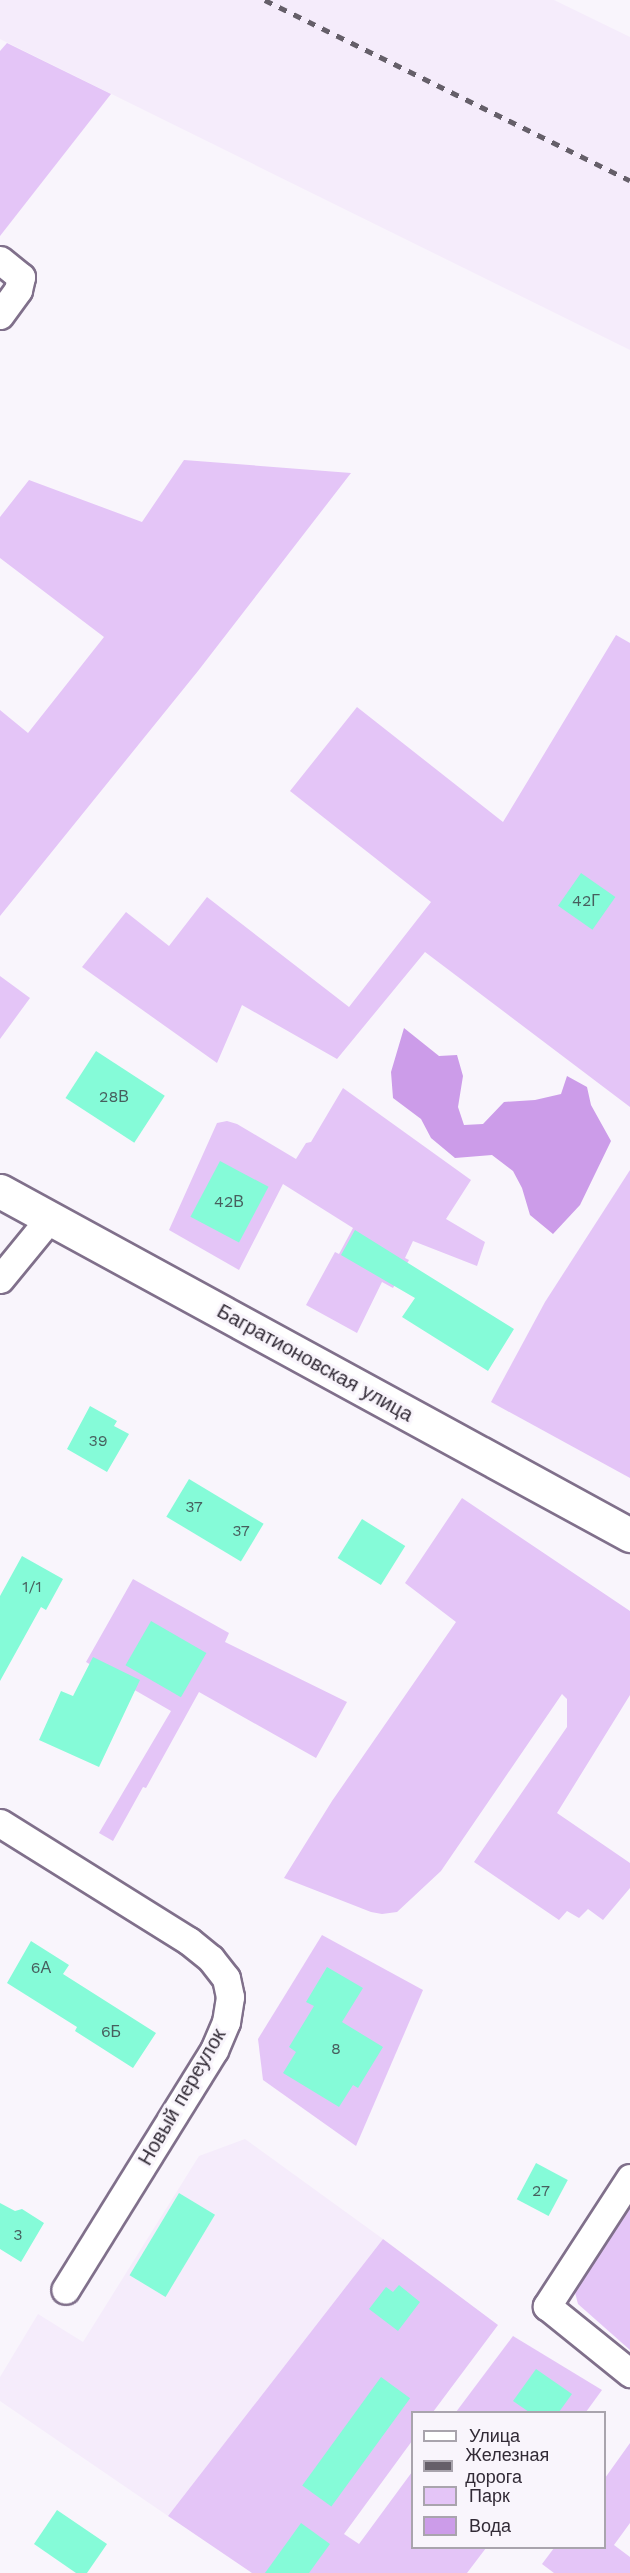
<!DOCTYPE html>
<meta charset="utf-8">
<style>
body{margin:0}
#map{position:relative;width:630px;height:2573px;overflow:hidden;background:#f9f5fc;font-family:"Work Sans",sans-serif}
div>[style]{position:absolute}
[style*='--x']{left:calc(var(--x)*1px);top:calc(var(--y)*1px);width:calc(var(--w)*1px);rotate:calc(var(--a)*1deg)}
.built>*{inset:0;background:#f5ecfb}
.green>*{inset:0;background:#e4c5f7}
.water>*{inset:0;background:#cc9ce9}
.building>*{inset:0;background:#85fbd8;transform-origin:0 0}
.roads{filter:drop-shadow(2px 0 #80708b) drop-shadow(-2px 0 #80708b) drop-shadow(0 2px #80708b) drop-shadow(0 -2px #80708b)}
.minor>*{height:27px;margin:-13.5px;padding:0 13.5px;transform-origin:13.5px;border-radius:13.5px;background:#fff}
.primary>*{height:33px;margin:-16.5px;padding:0 16.5px;transform-origin:16.5px;border-radius:16.5px;background:#fff}
.rail>*{height:4.5px;margin-top:-2.25px;transform-origin:0;background:repeating-linear-gradient(90deg,#655f69 0 8px,transparent 0 16px)}
span{translate:-50% -50%;white-space:nowrap;text-align:center;line-height:1.15;-webkit-text-stroke:6px #f9f5fc;paint-order:stroke}
.number-label{font-size:16px;color:#475f5e}
.number-label span{-webkit-text-stroke-width:0}
.street-label{font-size:20px;color:#322b36}
.legend{position:absolute;left:411px;top:2411px;width:195px;height:138px;box-sizing:border-box;background:#f9f5fc;border:2px solid #a9a4ad;margin:0;padding:8px 10px;list-style:none;font-size:18px;color:#322b36}
.legend li{display:flex;align-items:center;gap:12px;height:30px}
.legend b{width:30px;border:2px solid #a9a4ad}
</style>
<div id="map">
<div class="built">
<div style="clip-path:polygon(0 0,554px 0,630px 37px,630px 350px,0 39px)"></div>
<div style="clip-path:polygon(245px 2139px,383px 2239px,168px 2516px,0 2401px,0 2377px,38px 2314px,83px 2342px,199px 2156px)"></div>
</div>
<div class="green">
<div style="clip-path:polygon(7px 43px,111px 94px,0 236px,0 51px)"></div>
<div style="clip-path:polygon(184px 460px,351px 473px,198px 671px,0 916px,0 710px,28px 733px,104px 637px,0 558px,0 517px,29px 480px,142px 522px)"></div>
<div style="clip-path:polygon(616px 635px,630px 643px,630px 1107px,425px 952px,337px 1059px,242px 1005px,217px 1063px,82px 967px,126px 912px,169px 946px,207px 897px,349px 1007px,431px 902px,290px 791px,357px 707px,503px 822px)"></div>
<div style="clip-path:polygon(0 976px,30px 998px,0 1039px)"></div>
<div style="clip-path:polygon(343px 1088px,471px 1180px,446px 1219px,485px 1242px,477px 1266px,413px 1241px,405px 1258px,409px 1260px,393px 1288px,382px 1282px,357px 1333px,306px 1305px,335px 1252px,339px 1254px,353px 1228px,283px 1184px,239px 1270px,169px 1230px,217px 1123px,227px 1121px,237px 1124px,296px 1159px,306px 1143px,311px 1142px)"></div>
<div style="clip-path:polygon(630px 1170px,630px 1478px,491px 1402px,545px 1302px)"></div>
<div style="clip-path:polygon(462px 1498px,630px 1611px,630px 1695px,557px 1813px,630px 1863px,630px 1888px,603px 1920px,588px 1909px,579px 1918px,567px 1911px,559px 1920px,474px 1862px,567px 1727px,567px 1699px,562px 1694px,441px 1871px,397px 1912px,382px 1914px,371px 1912px,284px 1878px,332px 1801px,456px 1622px,405px 1583px)"></div>
<div style="clip-path:polygon(133px 1579px,229px 1633px,225px 1642px,347px 1702px,316px 1758px,199px 1692px,146px 1788px,143px 1787px,113px 1841px,99px 1833px,171px 1711px,86px 1662px)"></div>
<div style="clip-path:polygon(322px 1935px,423px 1990px,356px 2146px,263px 2080px,258px 2039px)"></div>
<div style="clip-path:polygon(630px 2195px,630px 2350px,578px 2304px,572px 2281px)"></div>
<div style="clip-path:polygon(383px 2239px,498px 2325px,433px 2412px,412px 2412px,412px 2441px,344px 2534px,359px 2544px,412px 2472px,412px 2548px,486px 2548px,467px 2573px,252px 2573px,168px 2516px)"></div>
<div style="clip-path:polygon(513px 2336px,602px 2390px,586px 2412px,456px 2412px)"></div>
<div style="clip-path:polygon(630px 2443px,630px 2523px,614px 2545px,630px 2557px,630px 2573px,554px 2573px,542px 2564px,554px 2548px,604px 2548px,605px 2478px)"></div>
</div>
<div class="water">
<div style="clip-path:polygon(404px 1028px,439px 1056px,457px 1055px,463px 1076px,458px 1107px,464px 1125px,483px 1124px,504px 1102px,535px 1100px,561px 1094px,567px 1076px,587px 1087px,591px 1105px,611px 1141px,580px 1205px,553px 1234px,530px 1215px,522px 1188px,513px 1171px,492px 1155px,455px 1158px,431px 1138px,421px 1119px,393px 1098px,391px 1072px)"></div>
</div>
<div class="building">
<div style="left:581px;top:873px;width:42px;height:40px;rotate:35deg"></div>
<div style="left:96px;top:1051px;width:82px;height:56px;rotate:33deg"></div>
<div style="left:220px;top:1161px;width:55px;height:63px;rotate:28deg"></div>
<div style="clip-path:polygon(355px 1230px,514px 1329px,488px 1371px,402px 1317px,415px 1298px,341px 1255px)"></div>
<div style="clip-path:polygon(90px 1406px,117px 1421px,114px 1426px,129px 1434px,107px 1472px,67px 1449px)"></div>
<div style="left:189px;top:1479px;width:87px;height:44px;rotate:31deg"></div>
<div style="left:362px;top:1519px;width:51px;height:46px;rotate:32deg"></div>
<div style="clip-path:polygon(22px 1556px,63px 1579px,46px 1610px,41px 1607px,0 1681px,0 1596px)"></div>
<div style="left:151px;top:1621px;width:64px;height:51px;rotate:30deg"></div>
<div style="clip-path:polygon(93px 1657px,140px 1680px,99px 1767px,39px 1740px,61px 1691px,73px 1696px)"></div>
<div style="clip-path:polygon(31px 1941px,69px 1965px,63px 1974px,156px 2033px,133px 2068px,75px 2031px,77px 2027px,7px 1983px)"></div>
<div style="clip-path:polygon(327px 1967px,363px 1988px,342px 2022px,383px 2047px,358px 2088px,353px 2085px,339px 2107px,283px 2073px,296px 2052px,289px 2047px,314px 2006px,306px 2002px)"></div>
<div style="left:536px;top:2163px;width:36px;height:41px;rotate:28deg"></div>
<div style="left:179px;top:2193px;width:42px;height:96px;rotate:31deg"></div>
<div style="clip-path:polygon(0 2203px,15px 2211px,22px 2209px,44px 2223px,21px 2262px,0 2249px)"></div>
<div style="clip-path:polygon(399px 2285px,420px 2302px,398px 2331px,369px 2309px,386px 2287px,393px 2292px)"></div>
<div style="clip-path:polygon(536px 2369px,572px 2394px,559px 2412px,529px 2412px,513px 2401px)"></div>
<div style="left:381px;top:2377px;width:36px;height:134px;rotate:36deg"></div>
<div style="clip-path:polygon(57px 2510px,107px 2544px,87px 2573px,76px 2573px,34px 2544px)"></div>
<div style="clip-path:polygon(301px 2523px,330px 2544px,309px 2573px,265px 2573px)"></div>
</div>
<div class="roads">
<div class="minor">
<div style="--x:0;--y:260;--w:27;--a:39"></div>
<div style="--x:21;--y:277;--w:13;--a:103"></div>
<div style="--x:18;--y:290;--w:31;--a:126"></div>
<div style="--x:0;--y:1279;--w:79;--a:-50.7"></div>
<div style="--x:0;--y:1823;--w:223;--a:32"></div>
<div style="--x:189;--y:1941;--w:28;--a:39"></div>
<div style="--x:211;--y:1959;--w:24;--a:52"></div>
<div style="--x:226;--y:1978;--w:19;--a:78"></div>
<div style="--x:230;--y:1997;--w:25;--a:99"></div>
<div style="--x:226;--y:2022;--w:30;--a:113"></div>
<div style="--x:214;--y:2050;--w:282;--a:121.8"></div>
<div style="--x:630;--y:2178;--w:153;--a:123"></div>
<div style="--x:547;--y:2306;--w:107;--a:38.9"></div>
</div>
<div class="primary">
<div style="--x:0;--y:1191;--w:718;--a:28.64"></div>
</div>
</div>
<div class="rail">
<div style="--x:265;--y:0;--w:407;--a:26.3"></div>
</div>
<div class="number-label">
<span style="left:586px;top:901px">42Г</span>
<span style="left:114px;top:1097px">28В</span>
<span style="left:229px;top:1202px">42В</span>
<span style="left:98px;top:1441px">39</span>
<span style="left:194px;top:1507px">37</span>
<span style="left:241px;top:1531px">37</span>
<span style="left:32px;top:1587px">1/1</span>
<span style="left:41px;top:1968px">6А</span>
<span style="left:111px;top:2032px">6Б</span>
<span style="left:336px;top:2049px">8</span>
<span style="left:541px;top:2191px">27</span>
<span style="left:18px;top:2235px">3</span>
</div>
<div class="street-label">
<span style="left:315px;top:1363px;rotate:29deg">Багратионовская улица</span>
<span style="left:182px;top:2097px;rotate:-60deg">Новый переулок</span>
</div>
<ul class="legend">
<li><b style="height:8px;background:#fff"></b>Улица</li>
<li><b style="height:8px;background:#655f69"></b>Железная дорога</li>
<li><b style="height:16px;background:#e4c5f7"></b>Парк</li>
<li><b style="height:16px;background:#cc9ce9"></b>Вода</li>
</ul>
</div>
